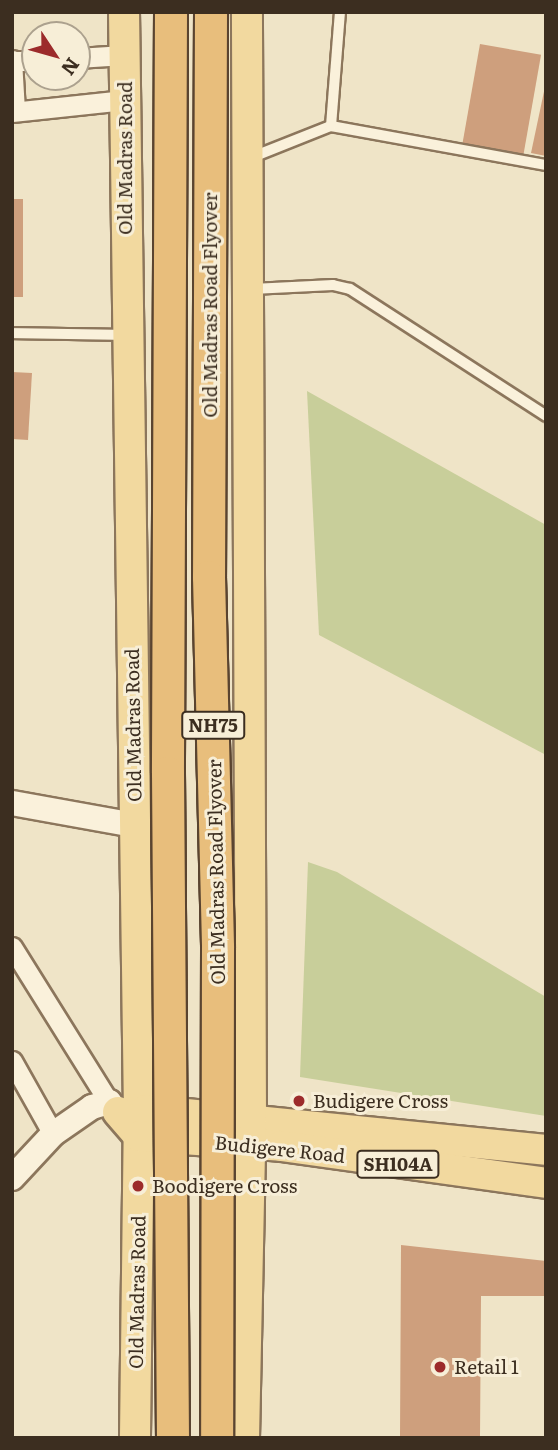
<!DOCTYPE html>
<style>
body{margin:0}
#map{position:relative;width:558px;height:1450px;overflow:hidden;background:#efe4c7;font-family:Literata,serif}
div>[style]{position:absolute}
[style*='--x']{left:calc(var(--x)*1px);top:calc(var(--y)*1px);width:calc(var(--w)*1px);rotate:calc(var(--a)*1deg)}
.green>*{inset:0;background:#c8ce9a}
.building>*{inset:0;background:#ce9f7d;transform-origin:0 0}
.roads{filter:drop-shadow(2px 0 #8c765c) drop-shadow(-2px 0 #8c765c) drop-shadow(0 2px #8c765c) drop-shadow(0 -2px #8c765c)}
.service>*{height:10px;margin:-5px;padding:0 5px;transform-origin:5px;border-radius:5px;background:#faf1db}
.minor>*{height:19px;margin:-9.5px;padding:0 9.5px;transform-origin:9.5px;border-radius:9.5px;background:#faf1db}
.tertiary>*{height:24px;margin:-12px;padding:0 12px;transform-origin:12px;border-radius:12px;background:#faf1db}
.primary>*{height:30px;margin:-15px;padding:0 15px;transform-origin:15px;border-radius:15px;background:#f2d99f}
.bridges{filter:drop-shadow(2px 0 #5a4430) drop-shadow(-2px 0 #5a4430) drop-shadow(0 2px #5a4430) drop-shadow(0 -2px #5a4430)}
.trunk-bridge>*{height:32px;margin:-16px;padding:0 16px;transform-origin:16px;border-radius:16px;background:#e8be7c}
.dots>*{width:19px;height:19px;translate:-50% -50%;box-sizing:border-box;border:4px solid #f7eed7;border-radius:50%}
span{translate:-50% -50%;white-space:nowrap;text-align:center;line-height:1.15;-webkit-text-stroke:6px #f7eed7;paint-order:stroke}
.shield-label span{padding:2px 5px;background:#f7eed7;border:2px solid;border-radius:5px;-webkit-text-stroke-width:0}
.shield-label{font-size:18px;color:#3c2e20;font-weight:700}
.street-label{font-size:19px;color:#3c2e20}
.poi-label{font-size:19px;color:#3c2e20}
.left{translate:0 -50%;text-align:left}
.frame{position:absolute;inset:0;border:14px solid #3c2e20;pointer-events:none}
.north{position:absolute;left:21px;top:21px;width:70px;height:70px;box-sizing:border-box;background:#f7eed7;border:2px solid #aca18e;border-radius:50%;rotate:126deg;font-size:19px;font-weight:700;line-height:28px;text-align:center;color:#3c2e20}
.north::after{content:'';display:block;margin:auto;width:24px;height:32px;background:#9c2b2b;clip-path:polygon(50% 0,100% 100%,50% 72%,0 100%)}
</style>
<div id="map">
<div class="green">
<div style="clip-path:polygon(307px 391px,546px 525px,546px 755px,319px 635px)"></div>
<div style="clip-path:polygon(308px 862px,337px 872px,546px 997px,546px 1116px,300px 1077px)"></div>
</div>
<div class="building">
<div style="left:480px;top:44px;width:62px;height:105px;rotate:10deg"></div>
<div style="clip-path:polygon(546px 82px,546px 156px,531px 153px)"></div>
<div style="left:12px;top:199px;width:11px;height:98px"></div>
<div style="clip-path:polygon(12px 372px,32px 373px,28px 440px,12px 439px)"></div>
<div style="clip-path:polygon(401px 1245px,546px 1261px,546px 1296px,481px 1296px,480px 1438px,400px 1438px)"></div>
</div>
<div class="roads">
<div class="service">
<div style="--x:331;--y:126;--w:219;--a:10.3"></div>
<div style="--x:250;--y:158;--w:87;--a:-21.6"></div>
<div style="--x:331;--y:126;--w:114;--a:-85.5"></div>
<div style="--x:252;--y:289;--w:81;--a:-2.8"></div>
<div style="--x:333;--y:285;--w:17;--a:13"></div>
<div style="--x:350;--y:289;--w:234;--a:32.9"></div>
<div style="--x:12;--y:333;--w:112;--a:1"></div>
</div>
<div class="minor">
<div style="--x:77;--y:58;--w:47;--a:-3.7"></div>
<div style="--x:12;--y:60;--w:51;--a:86.6"></div>
<div style="--x:13;--y:61;--w:22;--a:0"></div>
<div style="--x:12;--y:112;--w:113;--a:-6.1"></div>
<div style="--x:12;--y:947;--w:183;--a:58"></div>
<div style="--x:12;--y:1061;--w:84;--a:60.7"></div>
</div>
<div class="tertiary">
<div style="--x:12;--y:803;--w:124;--a:10.2"></div>
<div style="--x:12;--y:1178;--w:60;--a:-47"></div>
<div style="--x:53;--y:1134;--w:47;--a:-34.7"></div>
<div style="--x:92;--y:1107;--w:18;--a:-16"></div>
<div style="--x:109;--y:1102;--w:13;--a:48"></div>
</div>
<div class="primary">
<div style="--x:124;--y:12;--w:1097;--a:89.22"></div>
<div style="--x:139;--y:1109;--w:329;--a:90.7"></div>
<div style="--x:146;--y:1110;--w:402;--a:5.7"></div>
<div style="--x:118;--y:1112;--w:32;--a:49"></div>
<div style="--x:139;--y:1136;--w:142;--a:4"></div>
<div style="--x:281;--y:1146;--w:268;--a:7.9"></div>
<div style="--x:244;--y:1438;--w:321;--a:-88.8"></div>
<div style="--x:251;--y:1117;--w:1105;--a:-90.21"></div>
</div>
</div>
<div class="bridges">
<div class="trunk-bridge">
<div style="--x:171;--y:12;--w:761;--a:90.23"></div>
<div style="--x:168;--y:773;--w:665;--a:89.57"></div>
<div style="--x:211;--y:12;--w:565;--a:90.2"></div>
<div style="--x:209;--y:577;--w:371;--a:88.6"></div>
<div style="--x:218;--y:948;--w:490;--a:90.1"></div>
</div>
</div>
<div class="dots">
<div style="left:299px;top:1101px;background:#9c2b2b"></div>
<div style="left:138px;top:1186px;background:#9c2b2b"></div>
<div style="left:440px;top:1367px;background:#9c2b2b"></div>
</div>
<div class="shield-label">
<span style="left:213px;top:725px">NH75</span>
<span style="left:398px;top:1164px">SH104A</span>
</div>
<div class="street-label">
<span style="left:125px;top:158px;rotate:-90deg">Old Madras Road</span>
<span style="left:210px;top:305px;rotate:-90deg">Old Madras Road Flyover</span>
<span style="left:133px;top:725px;rotate:-91deg">Old Madras Road</span>
<span style="left:216px;top:872px;rotate:-91deg">Old Madras Road Flyover</span>
<span style="left:280px;top:1149px;rotate:6deg">Budigere Road</span>
<span style="left:137px;top:1292px;rotate:-89deg">Old Madras Road</span>
</div>
<div class="poi-label">
<span class="left" style="left:313px;top:1101px">Budigere Cross</span>
<span class="left" style="left:152px;top:1186px">Boodigere Cross</span>
<span class="left" style="left:454px;top:1367px">Retail 1</span>
</div>
<div class="frame"></div>
<div class="north">N</div>
</div>
